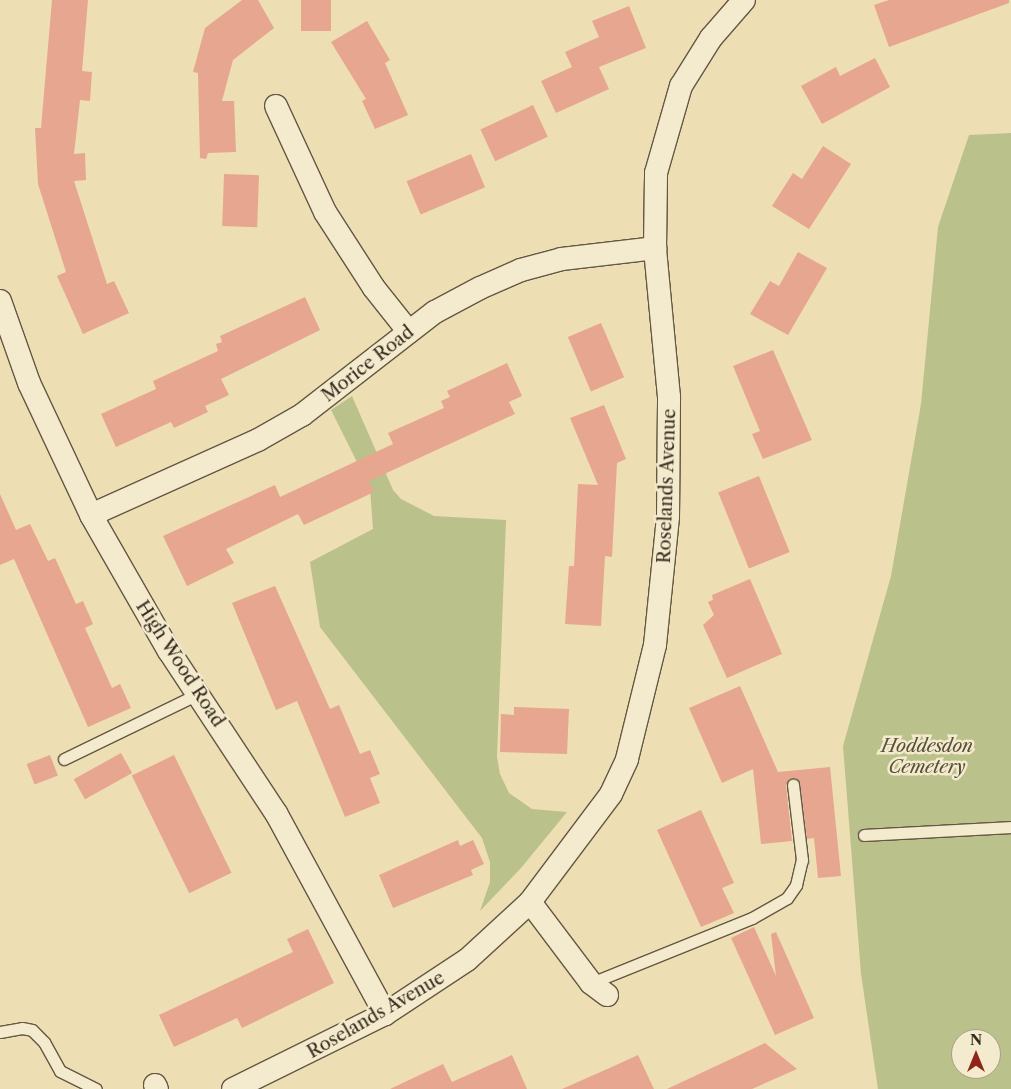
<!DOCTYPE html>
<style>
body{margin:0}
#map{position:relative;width:1011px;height:1089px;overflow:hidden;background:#eedeb3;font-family:"Libre Caslon Text",serif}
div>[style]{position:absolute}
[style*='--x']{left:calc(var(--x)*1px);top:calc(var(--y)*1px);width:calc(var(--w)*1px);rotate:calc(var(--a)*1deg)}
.green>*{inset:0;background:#bac18b}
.building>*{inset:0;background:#e7a690;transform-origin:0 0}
.roads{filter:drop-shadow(1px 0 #635843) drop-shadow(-1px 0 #635843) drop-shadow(0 1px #635843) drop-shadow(0 -1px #635843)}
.lane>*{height:11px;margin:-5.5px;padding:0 5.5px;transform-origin:5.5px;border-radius:5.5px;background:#f4eace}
.street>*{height:22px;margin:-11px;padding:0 11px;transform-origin:11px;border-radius:11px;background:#f4eace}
span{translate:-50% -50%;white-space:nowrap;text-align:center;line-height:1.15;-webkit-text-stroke:5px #f4eace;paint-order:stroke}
.street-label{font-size:18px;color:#352b1e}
.park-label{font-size:18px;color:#565039;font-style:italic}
.north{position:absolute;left:951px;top:1029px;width:50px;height:50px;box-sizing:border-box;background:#f4eace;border:1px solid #a89e88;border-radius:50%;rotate:0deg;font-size:14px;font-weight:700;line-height:20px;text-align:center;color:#352b1e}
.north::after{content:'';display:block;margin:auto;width:18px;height:22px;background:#8f2418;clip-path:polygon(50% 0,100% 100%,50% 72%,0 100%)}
</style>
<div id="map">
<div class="green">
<div style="clip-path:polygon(evenodd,1011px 133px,1011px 1089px,878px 1089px,861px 974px,843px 746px,891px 576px,921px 404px,938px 227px,969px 135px,1011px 133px,961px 1039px,991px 1039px,991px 1069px,961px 1069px,961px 1039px)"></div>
<div style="clip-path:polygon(352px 396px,393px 490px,401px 499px,434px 516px,506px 520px,497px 757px,500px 774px,509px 793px,532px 809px,567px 812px,521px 868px,480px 911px,490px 882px,490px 862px,482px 838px,320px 627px,310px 562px,373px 529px,370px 488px,331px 410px)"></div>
</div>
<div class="building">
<div style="clip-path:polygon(52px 0,88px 0,82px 71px,92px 72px,90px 101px,80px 100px,74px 154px,85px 153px,86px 180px,74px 181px,107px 284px,114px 281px,129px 313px,83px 334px,57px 276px,66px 272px,38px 184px,35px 128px,41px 128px)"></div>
<div style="clip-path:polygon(242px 0,258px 0,274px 28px,233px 60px,222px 101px,234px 101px,236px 152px,208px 153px,206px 159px,200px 158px,198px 73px,193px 72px,205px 28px)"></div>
<div style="left:301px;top:0;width:30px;height:31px"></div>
<div style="clip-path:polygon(889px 0,1009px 0,1009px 3px,889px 47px,874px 5px)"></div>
<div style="clip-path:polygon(629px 6px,646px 48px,599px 67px,609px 89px,556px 113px,541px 81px,572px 67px,565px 52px,599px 37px,592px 21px)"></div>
<div style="clip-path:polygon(367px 21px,390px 60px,385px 63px,408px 115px,375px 129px,362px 101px,366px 99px,331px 42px)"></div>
<div style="clip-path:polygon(875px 58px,890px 87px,822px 124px,801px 86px,836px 67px,840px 76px)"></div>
<div style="left:533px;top:105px;width:35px;height:58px;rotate:65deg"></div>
<div style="clip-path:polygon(823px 146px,851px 164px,809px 229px,772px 206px,793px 173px,802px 179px)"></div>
<div style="left:471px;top:154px;width:36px;height:70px;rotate:67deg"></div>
<div style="left:224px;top:174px;width:35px;height:52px;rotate:2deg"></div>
<div style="clip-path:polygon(798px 252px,827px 268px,788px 335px,750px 314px,770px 281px,779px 286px)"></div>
<div style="clip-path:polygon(305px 297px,320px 330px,221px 379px,229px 395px,205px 406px,208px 412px,174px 428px,171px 422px,116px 447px,101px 414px,156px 389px,153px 381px,218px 351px,216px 344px,222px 342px,220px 336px)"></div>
<div style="left:601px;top:323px;width:59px;height:36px;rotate:67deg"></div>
<div style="clip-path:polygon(773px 350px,812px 440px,763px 459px,752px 434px,760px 431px,733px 366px)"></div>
<div style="clip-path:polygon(507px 363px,522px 396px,509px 402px,515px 414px,369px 481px,374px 492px,338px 509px,304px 525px,298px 514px,226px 549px,234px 563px,187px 586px,163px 536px,275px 485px,280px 497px,393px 444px,388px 433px,444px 408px,441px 401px,450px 397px,447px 391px)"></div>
<div style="clip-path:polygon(604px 405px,626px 459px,617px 463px,612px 557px,605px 556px,601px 626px,565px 624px,569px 566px,574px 566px,578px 484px,598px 485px,570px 418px)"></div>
<div style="left:759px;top:476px;width:82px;height:44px;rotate:68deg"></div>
<div style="clip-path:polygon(0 494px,16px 530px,30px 524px,48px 561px,55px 558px,76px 604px,83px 601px,93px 624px,85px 628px,112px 688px,120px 684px,131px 708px,88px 727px,14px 559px,0 565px)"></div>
<div style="clip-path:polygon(750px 579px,782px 654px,727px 678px,703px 625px,714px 615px,708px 602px,713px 600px,712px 595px)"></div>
<div style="clip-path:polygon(275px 586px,330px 709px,339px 705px,360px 754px,370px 750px,380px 774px,370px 778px,380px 803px,345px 817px,297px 701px,276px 710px,232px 603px)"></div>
<div style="clip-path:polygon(740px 686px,778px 772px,830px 767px,841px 876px,818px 878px,814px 838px,807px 839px,800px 784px,796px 778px,789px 779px,786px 785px,792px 841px,761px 844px,753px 769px,722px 783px,689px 708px)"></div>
<div style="clip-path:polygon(514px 707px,569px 709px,567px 754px,500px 752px,501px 714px,514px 715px)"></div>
<div style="left:121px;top:753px;width:23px;height:54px;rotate:61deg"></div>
<div style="left:50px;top:755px;width:22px;height:25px;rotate:69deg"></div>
<div style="left:174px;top:755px;width:131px;height:47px;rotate:64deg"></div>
<div style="clip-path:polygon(701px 810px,734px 883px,722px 888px,734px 913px,701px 927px,657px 830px)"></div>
<div style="clip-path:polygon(458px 840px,460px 846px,473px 840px,484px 864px,471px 870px,473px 875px,393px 908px,379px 875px)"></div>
<div style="clip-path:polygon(754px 927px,776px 976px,771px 934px,776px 932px,814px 1018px,775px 1035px,731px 938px)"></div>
<div style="clip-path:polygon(308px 929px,334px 983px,242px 1028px,237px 1018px,174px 1047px,159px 1015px,293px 952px,287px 939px)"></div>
<div style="clip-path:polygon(765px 1043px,797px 1069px,752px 1089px,667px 1089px)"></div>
<div style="clip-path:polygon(512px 1055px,527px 1089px,390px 1089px,443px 1064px,452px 1082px)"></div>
<div style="clip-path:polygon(638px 1055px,654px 1089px,562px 1089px,614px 1066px)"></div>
</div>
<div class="roads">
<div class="lane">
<div style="--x:64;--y:759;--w:149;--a:-25.9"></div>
<div style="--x:864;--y:835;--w:147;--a:-3.1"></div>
<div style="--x:591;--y:983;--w:174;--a:-22"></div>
<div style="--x:752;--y:918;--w:40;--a:-29.7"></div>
<div style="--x:787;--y:898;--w:16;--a:-55"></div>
<div style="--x:796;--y:885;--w:26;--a:-77"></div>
<div style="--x:802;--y:860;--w:76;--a:-96.8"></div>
<div style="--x:0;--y:1032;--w:22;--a:-10"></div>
<div style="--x:22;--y:1028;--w:10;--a:11"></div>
<div style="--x:32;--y:1030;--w:17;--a:45"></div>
<div style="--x:44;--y:1042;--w:33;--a:61"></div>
<div style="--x:60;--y:1071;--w:40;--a:26.6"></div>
</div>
<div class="street">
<div style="--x:276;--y:106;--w:117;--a:65.2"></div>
<div style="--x:325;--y:212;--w:90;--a:57.2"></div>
<div style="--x:374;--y:288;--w:56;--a:51.5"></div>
<div style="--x:0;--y:301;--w:87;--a:70.5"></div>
<div style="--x:29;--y:383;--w:146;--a:64.8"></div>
<div style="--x:91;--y:515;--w:157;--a:60.2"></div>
<div style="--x:169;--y:651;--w:194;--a:56.6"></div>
<div style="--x:276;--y:813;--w:229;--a:61.5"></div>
<div style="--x:91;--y:515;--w:183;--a:-24.2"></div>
<div style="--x:258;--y:440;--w:51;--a:-29.6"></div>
<div style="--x:302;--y:415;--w:168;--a:-37.8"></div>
<div style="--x:435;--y:312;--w:51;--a:-28.1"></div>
<div style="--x:480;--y:288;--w:45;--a:-23.7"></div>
<div style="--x:521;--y:270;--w:42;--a:-15"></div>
<div style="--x:562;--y:259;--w:94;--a:-6.7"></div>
<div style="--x:530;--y:902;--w:101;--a:53"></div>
<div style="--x:591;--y:983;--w:20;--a:37"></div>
<div style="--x:155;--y:1085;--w:4;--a:63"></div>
<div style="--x:233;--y:1089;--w:169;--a:-26.3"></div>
<div style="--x:385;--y:1014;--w:98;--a:-33.4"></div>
<div style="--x:467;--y:960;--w:86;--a:-42.6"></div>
<div style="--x:530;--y:902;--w:135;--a:-53.1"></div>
<div style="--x:611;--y:794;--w:38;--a:-65"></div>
<div style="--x:627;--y:759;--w:117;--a:-76.2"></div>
<div style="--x:655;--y:645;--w:129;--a:-84.2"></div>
<div style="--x:668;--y:517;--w:120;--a:-89.5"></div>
<div style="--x:669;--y:397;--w:150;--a:-95.4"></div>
<div style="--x:655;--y:248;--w:75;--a:-89.2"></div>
<div style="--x:656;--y:173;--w:91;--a:-74"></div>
<div style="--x:681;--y:86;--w:57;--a:-58"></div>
<div style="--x:711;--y:38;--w:50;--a:-49"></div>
</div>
</div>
<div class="street-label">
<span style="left:368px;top:364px;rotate:-38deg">Morice Road</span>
<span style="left:667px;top:486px;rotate:-88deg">Roselands Avenue</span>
<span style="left:180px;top:664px;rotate:57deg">High Wood Road</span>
<span style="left:376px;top:1015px;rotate:-30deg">Roselands Avenue</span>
</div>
<div class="park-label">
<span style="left:927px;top:757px">Hoddesdon<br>Cemetery</span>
</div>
<div class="north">N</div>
</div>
